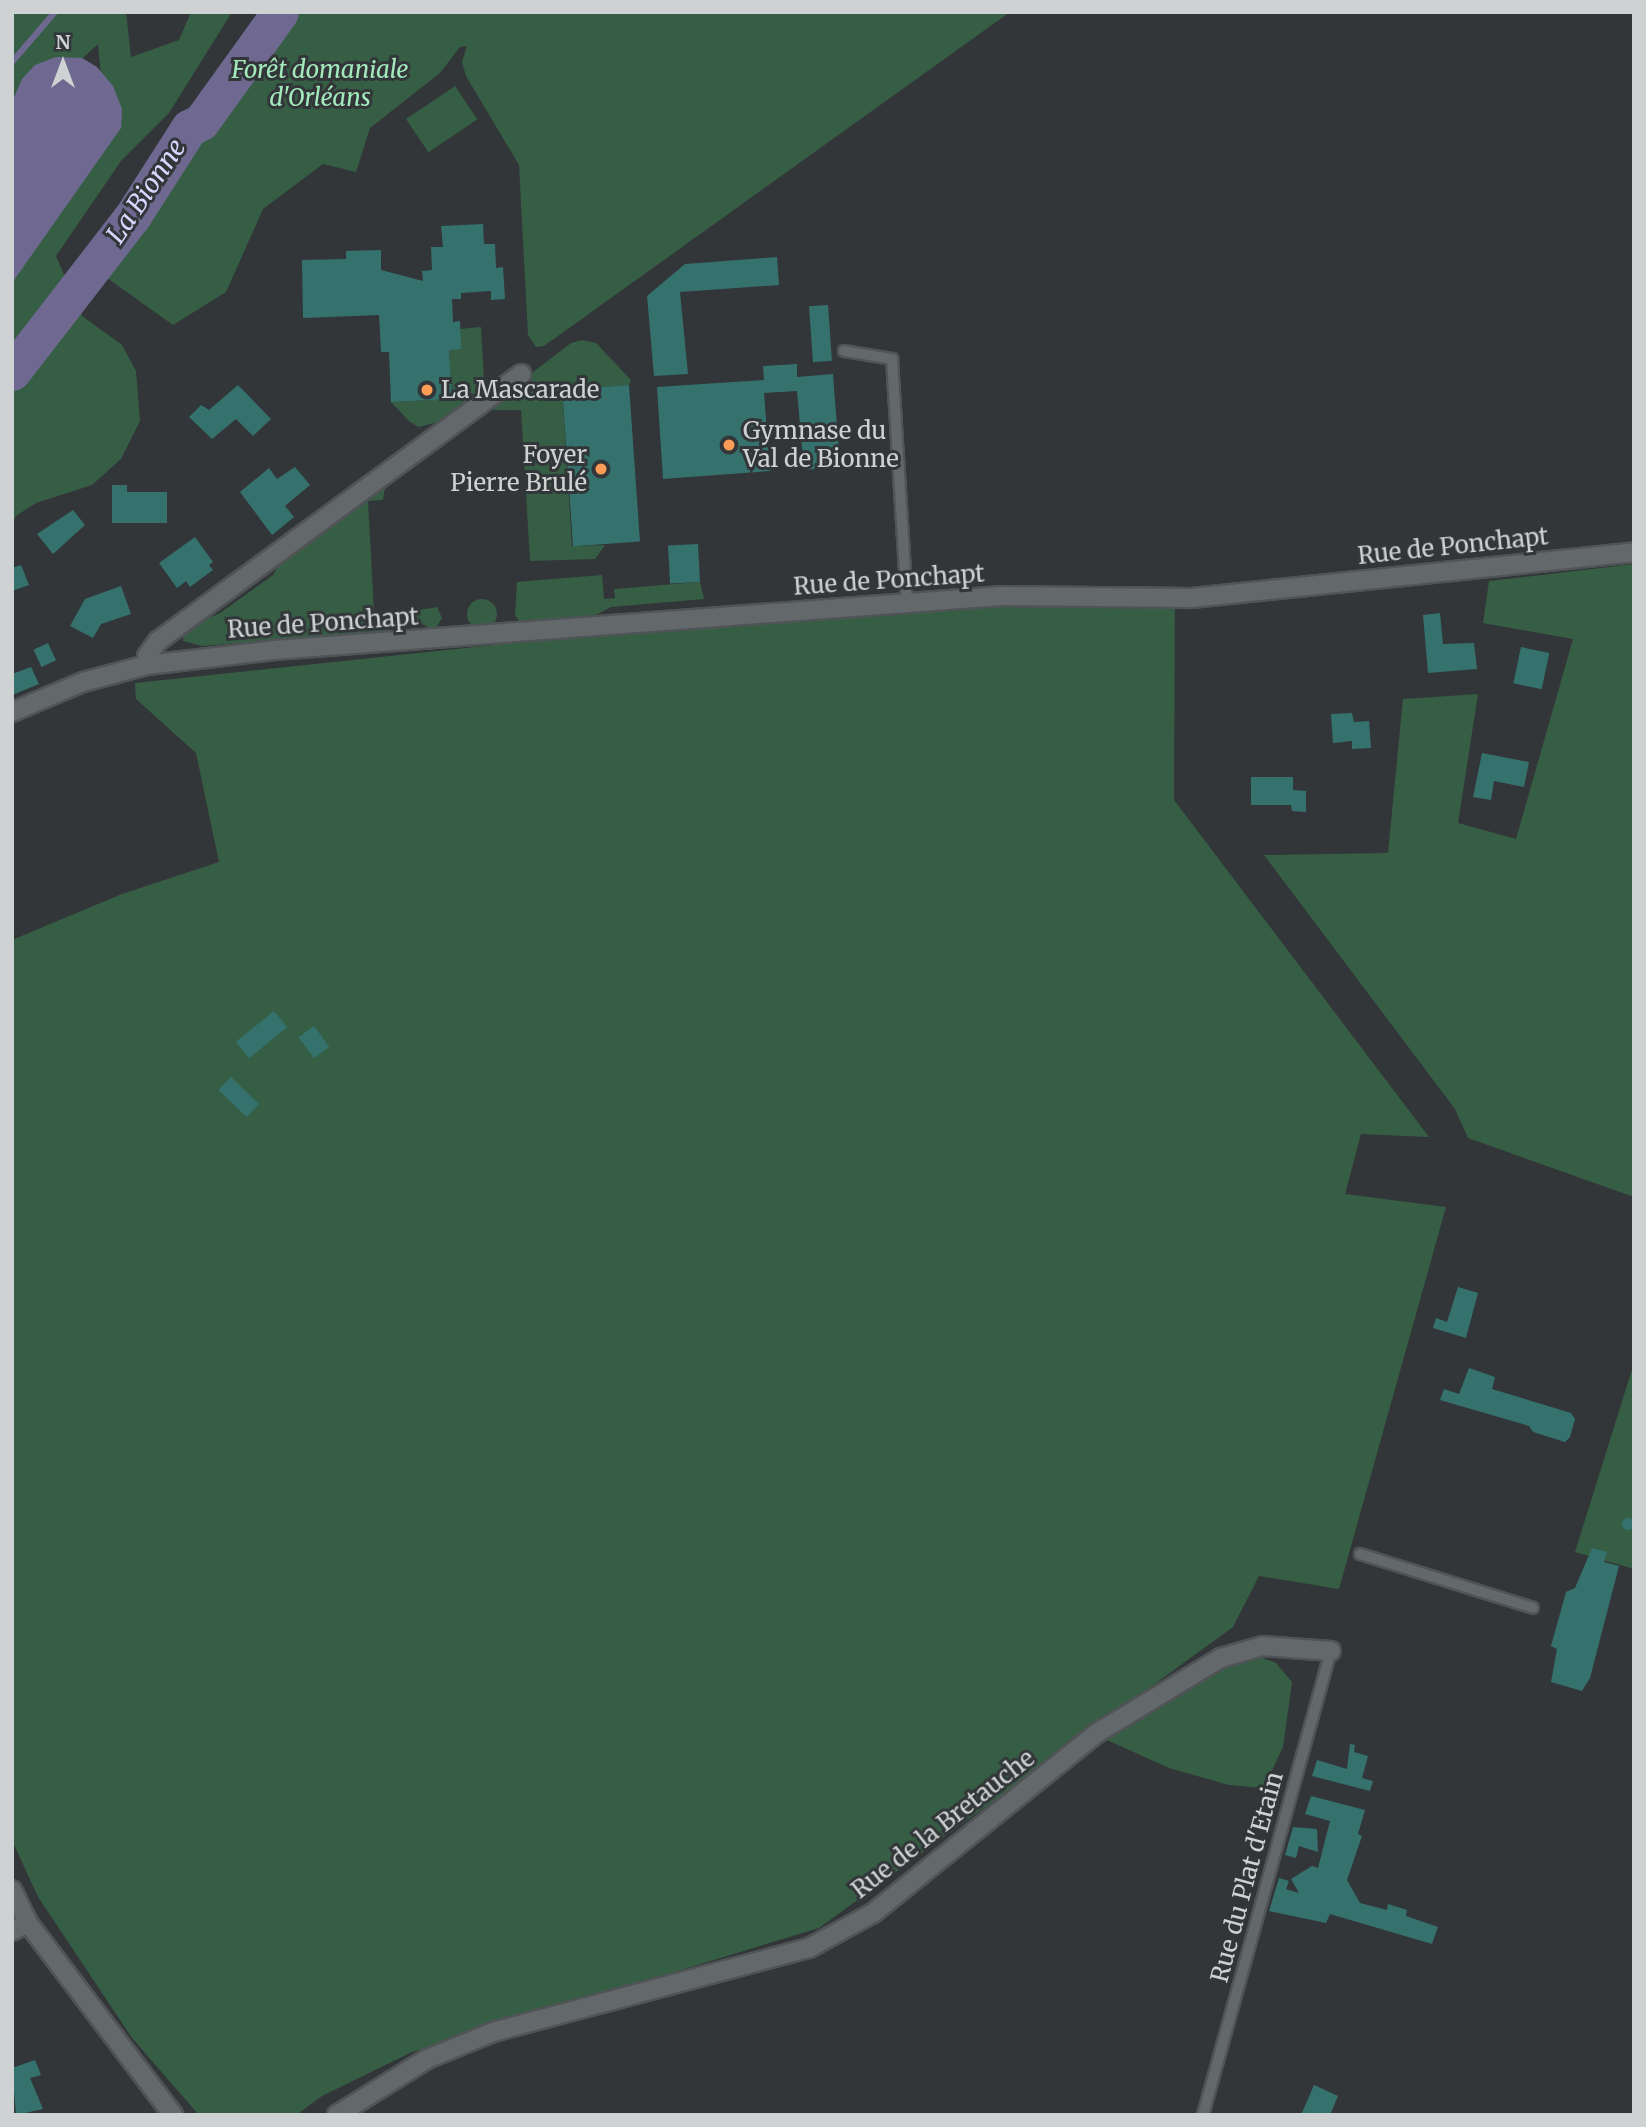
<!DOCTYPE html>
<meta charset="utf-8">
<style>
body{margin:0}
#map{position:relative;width:1646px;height:2127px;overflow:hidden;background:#323638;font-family:Merriweather,serif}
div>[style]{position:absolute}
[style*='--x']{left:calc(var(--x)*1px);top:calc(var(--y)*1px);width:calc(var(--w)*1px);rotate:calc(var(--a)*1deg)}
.green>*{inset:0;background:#365e45;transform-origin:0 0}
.round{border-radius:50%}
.water>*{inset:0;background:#6f6992}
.stream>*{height:6px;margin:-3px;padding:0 3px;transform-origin:3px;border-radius:3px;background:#6f6992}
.river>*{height:37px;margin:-18.5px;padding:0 18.5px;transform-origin:18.5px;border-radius:18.5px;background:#6f6992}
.building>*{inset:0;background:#35726e;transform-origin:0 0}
.roads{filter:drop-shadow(2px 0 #505456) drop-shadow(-2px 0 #505456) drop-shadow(0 2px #505456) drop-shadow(0 -2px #505456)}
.service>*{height:10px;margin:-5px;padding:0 5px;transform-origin:5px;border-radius:5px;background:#63686a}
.minor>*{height:18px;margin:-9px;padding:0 9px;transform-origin:9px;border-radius:9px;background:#63686a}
.tertiary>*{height:18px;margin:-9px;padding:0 9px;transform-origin:9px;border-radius:9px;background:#63686a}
.dots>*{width:19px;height:19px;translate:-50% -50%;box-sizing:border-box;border:4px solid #323638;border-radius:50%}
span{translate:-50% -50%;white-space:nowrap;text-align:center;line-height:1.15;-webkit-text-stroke:6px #323638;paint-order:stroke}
.park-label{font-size:24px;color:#a2e9bc;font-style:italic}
.poi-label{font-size:24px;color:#cfd2d3}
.left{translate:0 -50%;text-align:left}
.right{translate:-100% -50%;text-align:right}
.street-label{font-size:24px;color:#cfd2d3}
.water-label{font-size:26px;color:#dad5ff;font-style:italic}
.frame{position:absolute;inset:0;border:14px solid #cfd2d3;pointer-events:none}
.north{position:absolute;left:28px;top:28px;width:70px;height:70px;-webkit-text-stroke:5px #323638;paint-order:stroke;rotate:0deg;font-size:19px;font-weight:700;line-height:28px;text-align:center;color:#cfd2d3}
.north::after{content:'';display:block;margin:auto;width:24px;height:32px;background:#cfd2d3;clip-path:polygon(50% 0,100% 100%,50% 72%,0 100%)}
</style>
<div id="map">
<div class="green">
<div style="clip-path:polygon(12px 12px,126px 12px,131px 57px,179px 40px,191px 12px,232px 12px,169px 113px,121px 161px,56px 256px,82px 316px,122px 345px,136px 371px,140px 421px,121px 459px,92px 485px,36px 503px,16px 516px,12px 525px,12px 272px,105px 119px,98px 44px,12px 123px)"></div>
<div style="clip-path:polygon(287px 12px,1010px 12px,544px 346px,536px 347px,528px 335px,519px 165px,466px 76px,462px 62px,467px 46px,460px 47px,440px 73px,370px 128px,356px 172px,323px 164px,263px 209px,226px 292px,173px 325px,79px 258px,230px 95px)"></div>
<div style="left:455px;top:86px;width:40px;height:59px;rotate:56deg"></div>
<div style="clip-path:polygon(481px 327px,484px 381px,479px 394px,449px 419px,419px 427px,410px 422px,391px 402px,452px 399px,449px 350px,460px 329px)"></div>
<div style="clip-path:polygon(582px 340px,596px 343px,631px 380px,629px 385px,562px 390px,572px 546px,605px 545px,595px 559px,530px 561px,521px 410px,494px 410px,493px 403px,571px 343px)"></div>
<div style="clip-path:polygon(386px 480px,383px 500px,368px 501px,374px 612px,392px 612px,392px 626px,387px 631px,202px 646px,183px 641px,184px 629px,220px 613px,273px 575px,281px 561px)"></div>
<div style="clip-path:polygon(1634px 564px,1634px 1197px,1468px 1138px,1455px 1109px,1264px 855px,1388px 853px,1403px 699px,1478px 694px,1458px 823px,1516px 839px,1573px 639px,1483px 623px,1489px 581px)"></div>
<div style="clip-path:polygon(602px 575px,604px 599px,615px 598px,614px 589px,700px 582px,704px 599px,611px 607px,588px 619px,520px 622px,515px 615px,517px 582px)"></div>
<div style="clip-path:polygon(1175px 590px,1174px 800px,1429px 1137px,1361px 1134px,1345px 1194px,1446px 1207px,1339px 1589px,1259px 1576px,1233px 1627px,819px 1928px,412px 2052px,322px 2096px,296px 2115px,199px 2115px,132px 2038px,38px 1897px,12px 1840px,12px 940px,122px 894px,219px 862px,196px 753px,136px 699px,135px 683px,531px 641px)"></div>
<div class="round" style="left:467px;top:599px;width:30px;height:30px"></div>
<div style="clip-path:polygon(437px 607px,442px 618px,435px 630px,411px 619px,408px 612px)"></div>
<div style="clip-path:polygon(1634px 1363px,1634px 1569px,1575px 1552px)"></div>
<div style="clip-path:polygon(1254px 1655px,1276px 1663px,1292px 1682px,1283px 1747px,1264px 1788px,1229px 1785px,1169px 1768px,1107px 1740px,1187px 1682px)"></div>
</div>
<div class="water">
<div style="clip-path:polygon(56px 57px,82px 58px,97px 67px,113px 86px,122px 109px,121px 128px,12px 283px,12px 102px,22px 79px,35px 65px)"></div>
</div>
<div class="stream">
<div style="--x:12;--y:62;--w:66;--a:-49.3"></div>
</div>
<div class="river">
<div style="--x:12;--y:372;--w:196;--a:-52.3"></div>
<div style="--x:132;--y:217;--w:106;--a:-57.4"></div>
<div style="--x:189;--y:128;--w:13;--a:-27"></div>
<div style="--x:201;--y:122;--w:135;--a:-54.3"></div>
</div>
<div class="building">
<div style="clip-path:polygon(483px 224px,484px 244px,495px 244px,496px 268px,503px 267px,505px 299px,491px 300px,491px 291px,461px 293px,461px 299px,452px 299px,453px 322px,460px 321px,461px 349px,449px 350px,452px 399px,391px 402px,389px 352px,381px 352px,379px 315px,303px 318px,302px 260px,346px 259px,346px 251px,381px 250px,381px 270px,423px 281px,422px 271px,432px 270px,431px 247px,443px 247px,441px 226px)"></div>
<div style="clip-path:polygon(777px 257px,779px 285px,680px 292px,688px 374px,654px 376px,647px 296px,685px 264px)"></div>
<div style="left:828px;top:305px;width:56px;height:19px;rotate:86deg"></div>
<div style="clip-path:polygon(797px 364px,797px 377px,833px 374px,840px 467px,804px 470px,797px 391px,764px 393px,770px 471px,663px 479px,657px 387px,764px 380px,763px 366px)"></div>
<div style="clip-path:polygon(238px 385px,271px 419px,253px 436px,236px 419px,212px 439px,189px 417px,201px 405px,209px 410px)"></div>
<div style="left:629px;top:385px;width:157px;height:67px;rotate:86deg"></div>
<div style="clip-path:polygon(295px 467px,310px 485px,285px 506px,294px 517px,272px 535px,240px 492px,269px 468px,277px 479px)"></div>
<div style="clip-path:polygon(112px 485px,127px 485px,127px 492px,167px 492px,167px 523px,112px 523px)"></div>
<div style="clip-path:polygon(73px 510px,85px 525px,53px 554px,37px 534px)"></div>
<div style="clip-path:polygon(195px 537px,213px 562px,209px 565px,213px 570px,190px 587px,186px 581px,177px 588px,159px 563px)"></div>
<div style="left:698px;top:544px;width:38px;height:30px;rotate:87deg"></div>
<div style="clip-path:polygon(21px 565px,29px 585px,12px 591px,12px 568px)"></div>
<div style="clip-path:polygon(121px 586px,131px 614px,101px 624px,93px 638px,70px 626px,85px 599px)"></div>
<div style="clip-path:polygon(1440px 613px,1443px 644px,1474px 643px,1477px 669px,1428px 673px,1423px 615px)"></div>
<div style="left:48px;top:643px;width:19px;height:16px;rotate:65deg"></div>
<div style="left:1521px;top:647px;width:29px;height:37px;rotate:12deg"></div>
<div style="clip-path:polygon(31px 667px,39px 684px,12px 695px,12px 674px)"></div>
<div style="clip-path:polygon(1352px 713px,1354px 722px,1369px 721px,1371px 748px,1352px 749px,1352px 741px,1333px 743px,1331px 714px)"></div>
<div style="clip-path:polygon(1482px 753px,1529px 762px,1524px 787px,1494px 781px,1491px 800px,1473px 797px)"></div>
<div style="clip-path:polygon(1251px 777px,1293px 777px,1293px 790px,1306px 791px,1306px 812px,1292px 811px,1291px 805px,1251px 805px)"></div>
<div style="left:274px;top:1011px;width:21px;height:49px;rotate:51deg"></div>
<div style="left:314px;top:1026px;width:26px;height:19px;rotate:54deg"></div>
<div style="left:231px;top:1077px;width:39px;height:18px;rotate:44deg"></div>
<div style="clip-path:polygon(1458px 1287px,1478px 1293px,1466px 1338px,1433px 1328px,1436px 1318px,1447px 1322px)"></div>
<div style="clip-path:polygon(1469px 1368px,1495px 1377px,1492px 1389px,1571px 1413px,1575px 1419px,1570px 1437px,1565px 1442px,1533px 1432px,1529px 1426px,1440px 1400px,1444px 1389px,1459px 1394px)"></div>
<div class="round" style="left:1622px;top:1518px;width:12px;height:12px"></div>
<div style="clip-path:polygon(1592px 1548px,1607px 1552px,1604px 1562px,1619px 1566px,1590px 1678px,1582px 1691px,1551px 1682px,1557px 1649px,1551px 1646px,1566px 1592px,1575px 1588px)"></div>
<div style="clip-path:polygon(1350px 1744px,1355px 1745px,1354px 1752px,1368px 1756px,1362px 1778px,1373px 1781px,1370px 1791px,1312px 1776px,1317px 1760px,1347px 1769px)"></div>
<div style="clip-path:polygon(1311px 1796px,1365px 1810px,1358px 1834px,1362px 1836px,1347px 1880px,1360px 1903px,1387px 1910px,1388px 1904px,1407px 1910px,1406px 1916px,1438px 1927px,1432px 1944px,1330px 1914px,1326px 1923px,1269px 1911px,1279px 1878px,1289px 1881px,1286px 1889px,1299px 1893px,1291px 1879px,1312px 1866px,1318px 1868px,1330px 1821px,1305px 1814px)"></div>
<div style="clip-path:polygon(1293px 1827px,1317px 1829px,1318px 1852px,1299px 1846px,1296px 1858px,1285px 1855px)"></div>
<div style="clip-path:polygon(35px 2060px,41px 2075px,30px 2078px,43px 2109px,16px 2115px,12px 2068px)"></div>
<div style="clip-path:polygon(1314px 2085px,1338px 2096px,1330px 2115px,1301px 2115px)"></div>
</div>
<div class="roads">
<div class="service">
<div style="--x:844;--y:351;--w:49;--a:9.5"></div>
<div style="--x:892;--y:359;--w:244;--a:86.5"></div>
<div style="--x:1360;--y:1554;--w:181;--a:17.3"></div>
<div style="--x:1203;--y:2115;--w:481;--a:-74.6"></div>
</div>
<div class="minor">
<div style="--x:147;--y:665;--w:9;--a:-90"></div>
<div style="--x:147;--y:656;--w:19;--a:-54"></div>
<div style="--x:158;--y:641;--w:451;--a:-36.3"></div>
<div style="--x:12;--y:1931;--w:18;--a:-27"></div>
<div style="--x:337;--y:2115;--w:106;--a:-31.9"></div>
<div style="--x:427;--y:2059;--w:71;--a:-22.2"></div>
<div style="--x:493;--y:2032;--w:327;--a:-14.9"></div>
<div style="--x:809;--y:1948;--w:73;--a:-28.7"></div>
<div style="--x:873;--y:1913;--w:287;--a:-38.8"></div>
<div style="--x:1097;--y:1733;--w:145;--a:-31.2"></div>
<div style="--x:1221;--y:1658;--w:44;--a:-15.9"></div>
<div style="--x:1263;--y:1646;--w:68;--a:4.2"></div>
</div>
<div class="tertiary">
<div style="--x:12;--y:712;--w:77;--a:-22.9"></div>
<div style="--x:83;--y:682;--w:66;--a:-14.9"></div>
<div style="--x:147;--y:665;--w:128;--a:-6.7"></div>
<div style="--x:274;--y:650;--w:730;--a:-4.24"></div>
<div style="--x:1002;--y:596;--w:189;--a:0.6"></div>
<div style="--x:1191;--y:598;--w:445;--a:-5.9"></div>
<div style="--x:12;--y:1890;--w:37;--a:64"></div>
<div style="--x:28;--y:1923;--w:241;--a:52.9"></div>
</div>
</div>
<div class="dots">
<div style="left:427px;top:390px;background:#fd9d55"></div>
<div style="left:729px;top:445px;background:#fd9d55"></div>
<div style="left:601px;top:469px;background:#fd9d55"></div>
</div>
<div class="park-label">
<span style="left:320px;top:84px">Forêt domaniale<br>d'Orléans</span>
</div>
<div class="poi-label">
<span class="left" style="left:441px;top:390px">La Mascarade</span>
<span class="left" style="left:743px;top:445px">Gymnase du<br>Val de Bionne</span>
<span class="right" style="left:587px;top:469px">Foyer<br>Pierre Brulé</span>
</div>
<div class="street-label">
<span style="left:1453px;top:546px;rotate:-6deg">Rue de Ponchapt</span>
<span style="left:889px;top:580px;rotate:-4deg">Rue de Ponchapt</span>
<span style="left:323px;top:623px;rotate:-4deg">Rue de Ponchapt</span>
<span style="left:943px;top:1824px;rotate:-38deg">Rue de la Bretauche</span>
<span style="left:1247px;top:1877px;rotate:-75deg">Rue du Plat d'Etain</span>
</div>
<div class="water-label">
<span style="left:146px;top:191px;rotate:-56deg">La Bionne</span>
</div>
<div class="frame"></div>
<div class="north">N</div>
</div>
